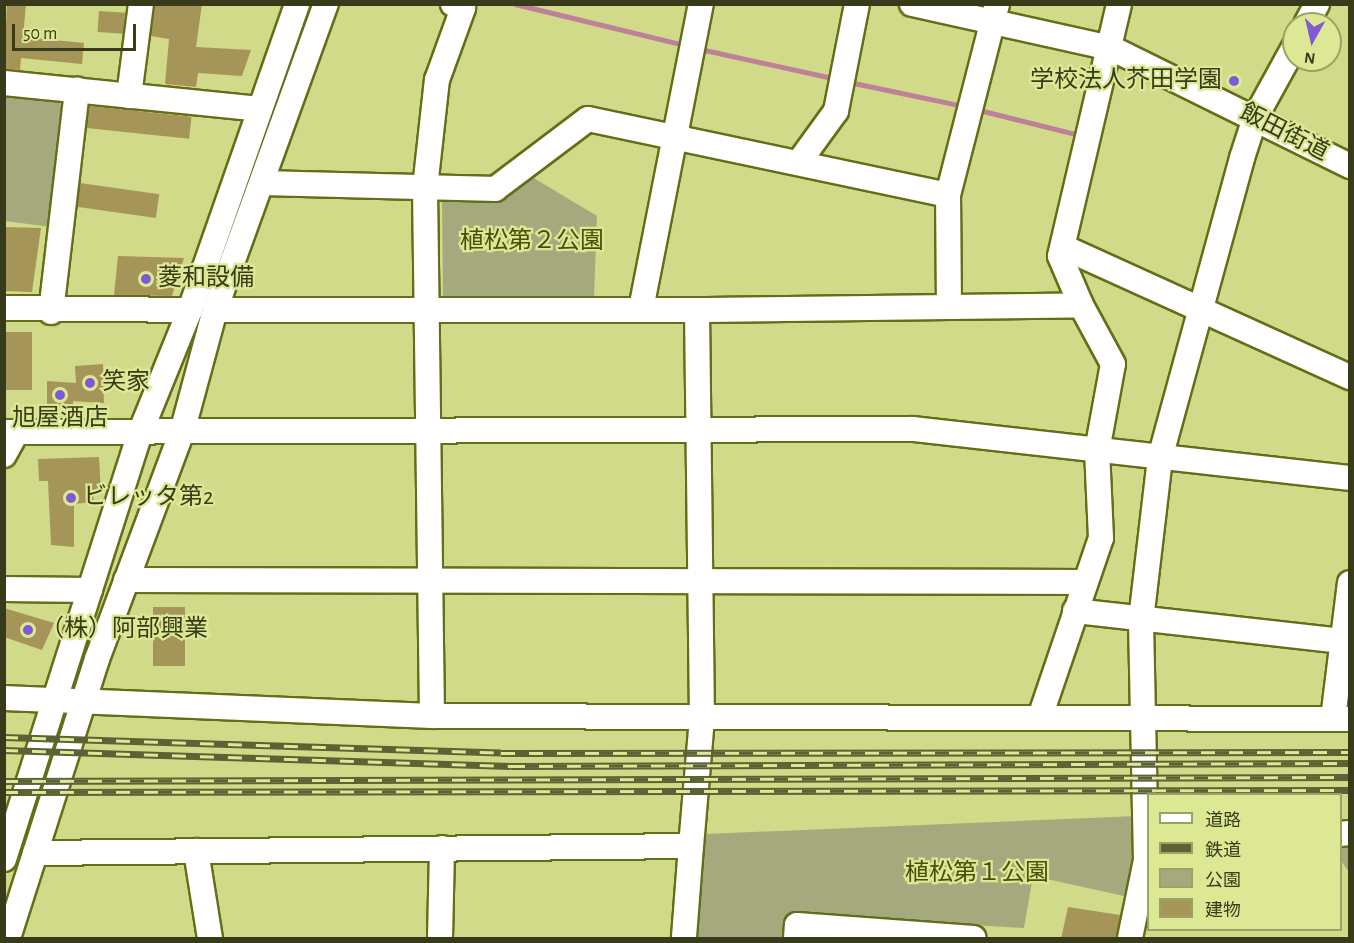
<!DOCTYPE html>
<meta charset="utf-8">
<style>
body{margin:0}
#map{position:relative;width:1354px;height:943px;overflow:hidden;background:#d0da88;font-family:"Alegreya Sans","Noto Sans JP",sans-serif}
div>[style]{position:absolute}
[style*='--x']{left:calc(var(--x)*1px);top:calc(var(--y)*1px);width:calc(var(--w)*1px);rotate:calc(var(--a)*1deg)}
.green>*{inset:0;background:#a4aa7d}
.stream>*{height:5px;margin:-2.5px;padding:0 2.5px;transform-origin:2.5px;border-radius:2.5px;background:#be8198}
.building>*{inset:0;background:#a59559;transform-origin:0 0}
.roads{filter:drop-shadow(2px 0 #666d17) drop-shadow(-2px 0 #666d17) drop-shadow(0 2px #666d17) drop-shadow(0 -2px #666d17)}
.minor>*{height:24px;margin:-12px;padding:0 12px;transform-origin:12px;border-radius:12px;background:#fff}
.rail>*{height:7px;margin-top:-3.5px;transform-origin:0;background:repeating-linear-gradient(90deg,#dde895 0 14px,#5c6234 0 28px);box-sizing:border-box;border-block:2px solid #5c6234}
.dots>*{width:16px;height:16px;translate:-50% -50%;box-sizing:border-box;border:3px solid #dde895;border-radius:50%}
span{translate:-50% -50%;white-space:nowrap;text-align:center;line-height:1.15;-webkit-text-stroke:4.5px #dde895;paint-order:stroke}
.poi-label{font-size:24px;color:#373b19}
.right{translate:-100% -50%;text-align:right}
.left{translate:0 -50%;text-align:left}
.street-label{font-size:24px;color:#373b19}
.park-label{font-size:24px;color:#494f06}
.frame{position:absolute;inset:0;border:6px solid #373b19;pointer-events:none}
.legend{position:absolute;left:1147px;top:793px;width:195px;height:138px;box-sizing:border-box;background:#dde895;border:2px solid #9ba363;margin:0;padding:8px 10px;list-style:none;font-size:18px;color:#373b19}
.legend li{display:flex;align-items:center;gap:12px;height:30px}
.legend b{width:30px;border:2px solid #9ba363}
.north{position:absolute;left:1282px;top:12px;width:60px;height:60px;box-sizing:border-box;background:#dde895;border:2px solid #9ba363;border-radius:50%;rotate:188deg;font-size:16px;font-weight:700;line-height:24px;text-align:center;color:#373b19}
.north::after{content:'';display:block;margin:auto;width:21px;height:27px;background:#805ad4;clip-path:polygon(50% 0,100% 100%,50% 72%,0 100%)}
.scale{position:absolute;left:12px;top:24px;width:124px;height:27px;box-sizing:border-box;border:3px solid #373b19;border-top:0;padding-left:8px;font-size:18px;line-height:21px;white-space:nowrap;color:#373b19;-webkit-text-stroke:4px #dde895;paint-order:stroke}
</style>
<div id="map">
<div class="green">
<div style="clip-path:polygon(5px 92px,56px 98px,64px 108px,51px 227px,5px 221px)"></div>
<div style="clip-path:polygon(527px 174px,597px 216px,594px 297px,443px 299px,442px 199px)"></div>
<div style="clip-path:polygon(1138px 816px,1133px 898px,1033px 876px,1024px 928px,790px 914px,789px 938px,697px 938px,705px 834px)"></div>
<div style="clip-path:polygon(1349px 842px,1349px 872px,1342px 862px,1340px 843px)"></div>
</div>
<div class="stream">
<div style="--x:515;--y:4;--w:178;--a:13.6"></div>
<div style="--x:700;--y:49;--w:140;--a:12.4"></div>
<div style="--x:849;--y:82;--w:116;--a:11.9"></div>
<div style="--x:975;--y:109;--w:107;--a:14"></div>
</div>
<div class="building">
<div style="clip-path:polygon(7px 4px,26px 4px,23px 37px,84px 43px,82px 64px,21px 58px,20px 70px,4px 69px)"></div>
<div style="clip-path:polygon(155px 4px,202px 4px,196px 47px,251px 50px,242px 76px,198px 73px,196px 87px,165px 84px,169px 39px,151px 36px)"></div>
<div style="left:99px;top:11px;width:26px;height:21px;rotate:4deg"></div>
<div style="left:89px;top:106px;width:103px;height:22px;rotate:6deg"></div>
<div style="left:80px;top:183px;width:80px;height:24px;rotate:8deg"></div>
<div style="clip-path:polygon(4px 227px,41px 228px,32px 292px,5px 291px)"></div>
<div style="clip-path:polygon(118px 256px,184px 258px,172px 296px,114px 295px)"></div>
<div style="left:5px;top:332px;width:27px;height:58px"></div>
<div style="clip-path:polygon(103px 364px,104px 403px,73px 401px,73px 409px,47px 407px,47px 381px,76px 383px,75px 366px)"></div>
<div style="clip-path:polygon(99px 457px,101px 494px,94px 494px,93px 502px,74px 504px,74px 547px,51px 545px,48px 481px,39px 481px,38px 459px)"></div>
<div style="left:153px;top:607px;width:32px;height:59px"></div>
<div style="clip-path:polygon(4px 608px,54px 623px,42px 650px,4px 637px)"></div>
<div style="clip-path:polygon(1068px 907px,1120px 915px,1116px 939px,1061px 939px)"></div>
</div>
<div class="roads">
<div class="minor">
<div style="--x:912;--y:4;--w:204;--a:12.5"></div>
<div style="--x:1111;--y:48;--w:267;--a:26.3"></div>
<div style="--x:1306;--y:24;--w:23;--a:-61"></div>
<div style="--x:4;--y:83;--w:257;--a:5.8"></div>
<div style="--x:129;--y:96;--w:93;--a:-82.6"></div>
<div style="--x:799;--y:162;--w:63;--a:-54"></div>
<div style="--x:836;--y:111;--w:109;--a:-78.9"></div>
<div style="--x:264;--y:183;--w:231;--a:1.5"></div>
<div style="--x:495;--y:189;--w:116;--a:-37"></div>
<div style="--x:588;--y:119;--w:368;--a:11.9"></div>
<div style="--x:1063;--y:247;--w:315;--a:24.4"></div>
<div style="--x:949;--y:307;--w:112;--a:-90.5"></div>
<div style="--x:948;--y:195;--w:197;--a:-75.6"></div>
<div style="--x:4;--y:308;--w:186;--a:0.6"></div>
<div style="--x:641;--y:309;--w:311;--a:-78.9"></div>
<div style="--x:215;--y:310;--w:482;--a:0"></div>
<div style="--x:697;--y:310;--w:408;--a:89.3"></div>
<div style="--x:702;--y:718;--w:128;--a:94.9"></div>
<div style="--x:697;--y:310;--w:384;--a:-0.7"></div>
<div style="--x:1081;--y:305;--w:53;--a:-113.2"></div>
<div style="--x:1060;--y:256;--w:259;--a:-76.8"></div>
<div style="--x:51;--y:312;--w:224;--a:-83.3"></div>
<div style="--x:4;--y:432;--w:909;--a:-0.19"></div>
<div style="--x:913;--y:429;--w:440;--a:6.4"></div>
<div style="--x:4;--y:455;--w:26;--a:-61"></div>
<div style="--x:126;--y:580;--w:958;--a:0.12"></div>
<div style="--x:4;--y:589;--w:86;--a:0.7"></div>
<div style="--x:1075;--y:611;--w:277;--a:6.4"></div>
<div style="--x:4;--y:698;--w:428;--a:2.4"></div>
<div style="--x:432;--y:716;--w:918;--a:0.19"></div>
<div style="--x:432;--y:716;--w:528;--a:-90.76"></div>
<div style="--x:425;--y:188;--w:109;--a:-83.7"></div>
<div style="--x:437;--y:80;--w:77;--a:-70.1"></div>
<div style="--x:463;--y:8;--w:11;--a:-158"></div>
<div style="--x:1040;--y:717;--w:189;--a:-71.2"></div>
<div style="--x:1101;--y:538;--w:87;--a:-92.6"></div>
<div style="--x:1097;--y:451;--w:88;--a:-79.6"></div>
<div style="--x:1113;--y:364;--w:67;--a:-118.5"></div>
<div style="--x:1333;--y:719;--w:137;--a:-82.9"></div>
<div style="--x:1340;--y:834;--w:10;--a:-6"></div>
<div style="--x:196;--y:851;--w:88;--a:80.9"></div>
<div style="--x:35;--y:853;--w:656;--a:-0.61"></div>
<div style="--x:691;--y:846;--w:92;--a:94.4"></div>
<div style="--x:4;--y:859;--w:447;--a:-72.3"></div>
<div style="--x:140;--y:433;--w:133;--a:-67.9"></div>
<div style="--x:190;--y:310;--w:324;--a:-70.7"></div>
<div style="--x:8;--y:938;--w:293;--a:-72.3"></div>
<div style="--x:97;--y:659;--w:242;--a:-69.5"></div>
<div style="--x:182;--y:432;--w:126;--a:-74.9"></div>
<div style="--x:215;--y:310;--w:326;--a:-70.1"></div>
<div style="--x:440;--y:938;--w:90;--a:-88.7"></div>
<div style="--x:796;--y:938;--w:13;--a:-86"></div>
<div style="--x:797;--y:925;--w:177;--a:4.2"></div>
<div style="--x:1130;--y:938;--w:80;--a:-78.4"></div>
<div style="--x:1146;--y:860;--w:240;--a:-91.2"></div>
<div style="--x:1141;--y:620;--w:163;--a:-83.3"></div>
<div style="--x:1160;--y:458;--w:311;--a:-74.7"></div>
<div style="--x:1242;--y:158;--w:42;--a:-72"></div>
<div style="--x:1255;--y:118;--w:81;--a:-61.2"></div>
</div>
</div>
<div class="rail">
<div style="--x:4;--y:737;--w:497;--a:1.8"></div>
<div style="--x:501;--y:753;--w:849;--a:-0.07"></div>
<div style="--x:4;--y:750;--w:507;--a:1.81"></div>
<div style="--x:511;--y:766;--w:839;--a:-0.2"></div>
<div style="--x:4;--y:781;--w:1346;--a:-0.17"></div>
<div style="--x:4;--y:792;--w:1346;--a:-0.09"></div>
</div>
<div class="dots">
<div style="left:1234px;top:81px;background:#805ad4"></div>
<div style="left:146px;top:279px;background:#805ad4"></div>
<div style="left:90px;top:383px;background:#805ad4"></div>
<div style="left:60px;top:395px;background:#805ad4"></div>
<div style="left:71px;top:498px;background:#805ad4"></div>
<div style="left:28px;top:630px;background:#805ad4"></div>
</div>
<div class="poi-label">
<span class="right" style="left:1222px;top:81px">学校法人芥田学園</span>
<span class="left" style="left:158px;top:279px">菱和設備</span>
<span class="left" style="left:102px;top:383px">笑家</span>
<span style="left:60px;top:419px">旭屋酒店</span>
<span class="left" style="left:83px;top:498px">ビレッタ第2</span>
<span class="left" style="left:40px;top:630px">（株）阿部興業</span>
</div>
<div class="street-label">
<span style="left:1284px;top:133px;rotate:27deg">飯田街道</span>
</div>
<div class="park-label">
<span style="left:532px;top:242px">植松第２公園</span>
<span style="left:977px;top:874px">植松第１公園</span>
</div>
<div class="frame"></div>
<ul class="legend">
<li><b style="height:8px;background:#fff"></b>道路</li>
<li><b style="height:8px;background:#5c6234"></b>鉄道</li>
<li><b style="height:16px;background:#a4aa7d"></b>公園</li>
<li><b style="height:16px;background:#a59559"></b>建物</li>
</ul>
<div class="north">N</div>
<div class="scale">50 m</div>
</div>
